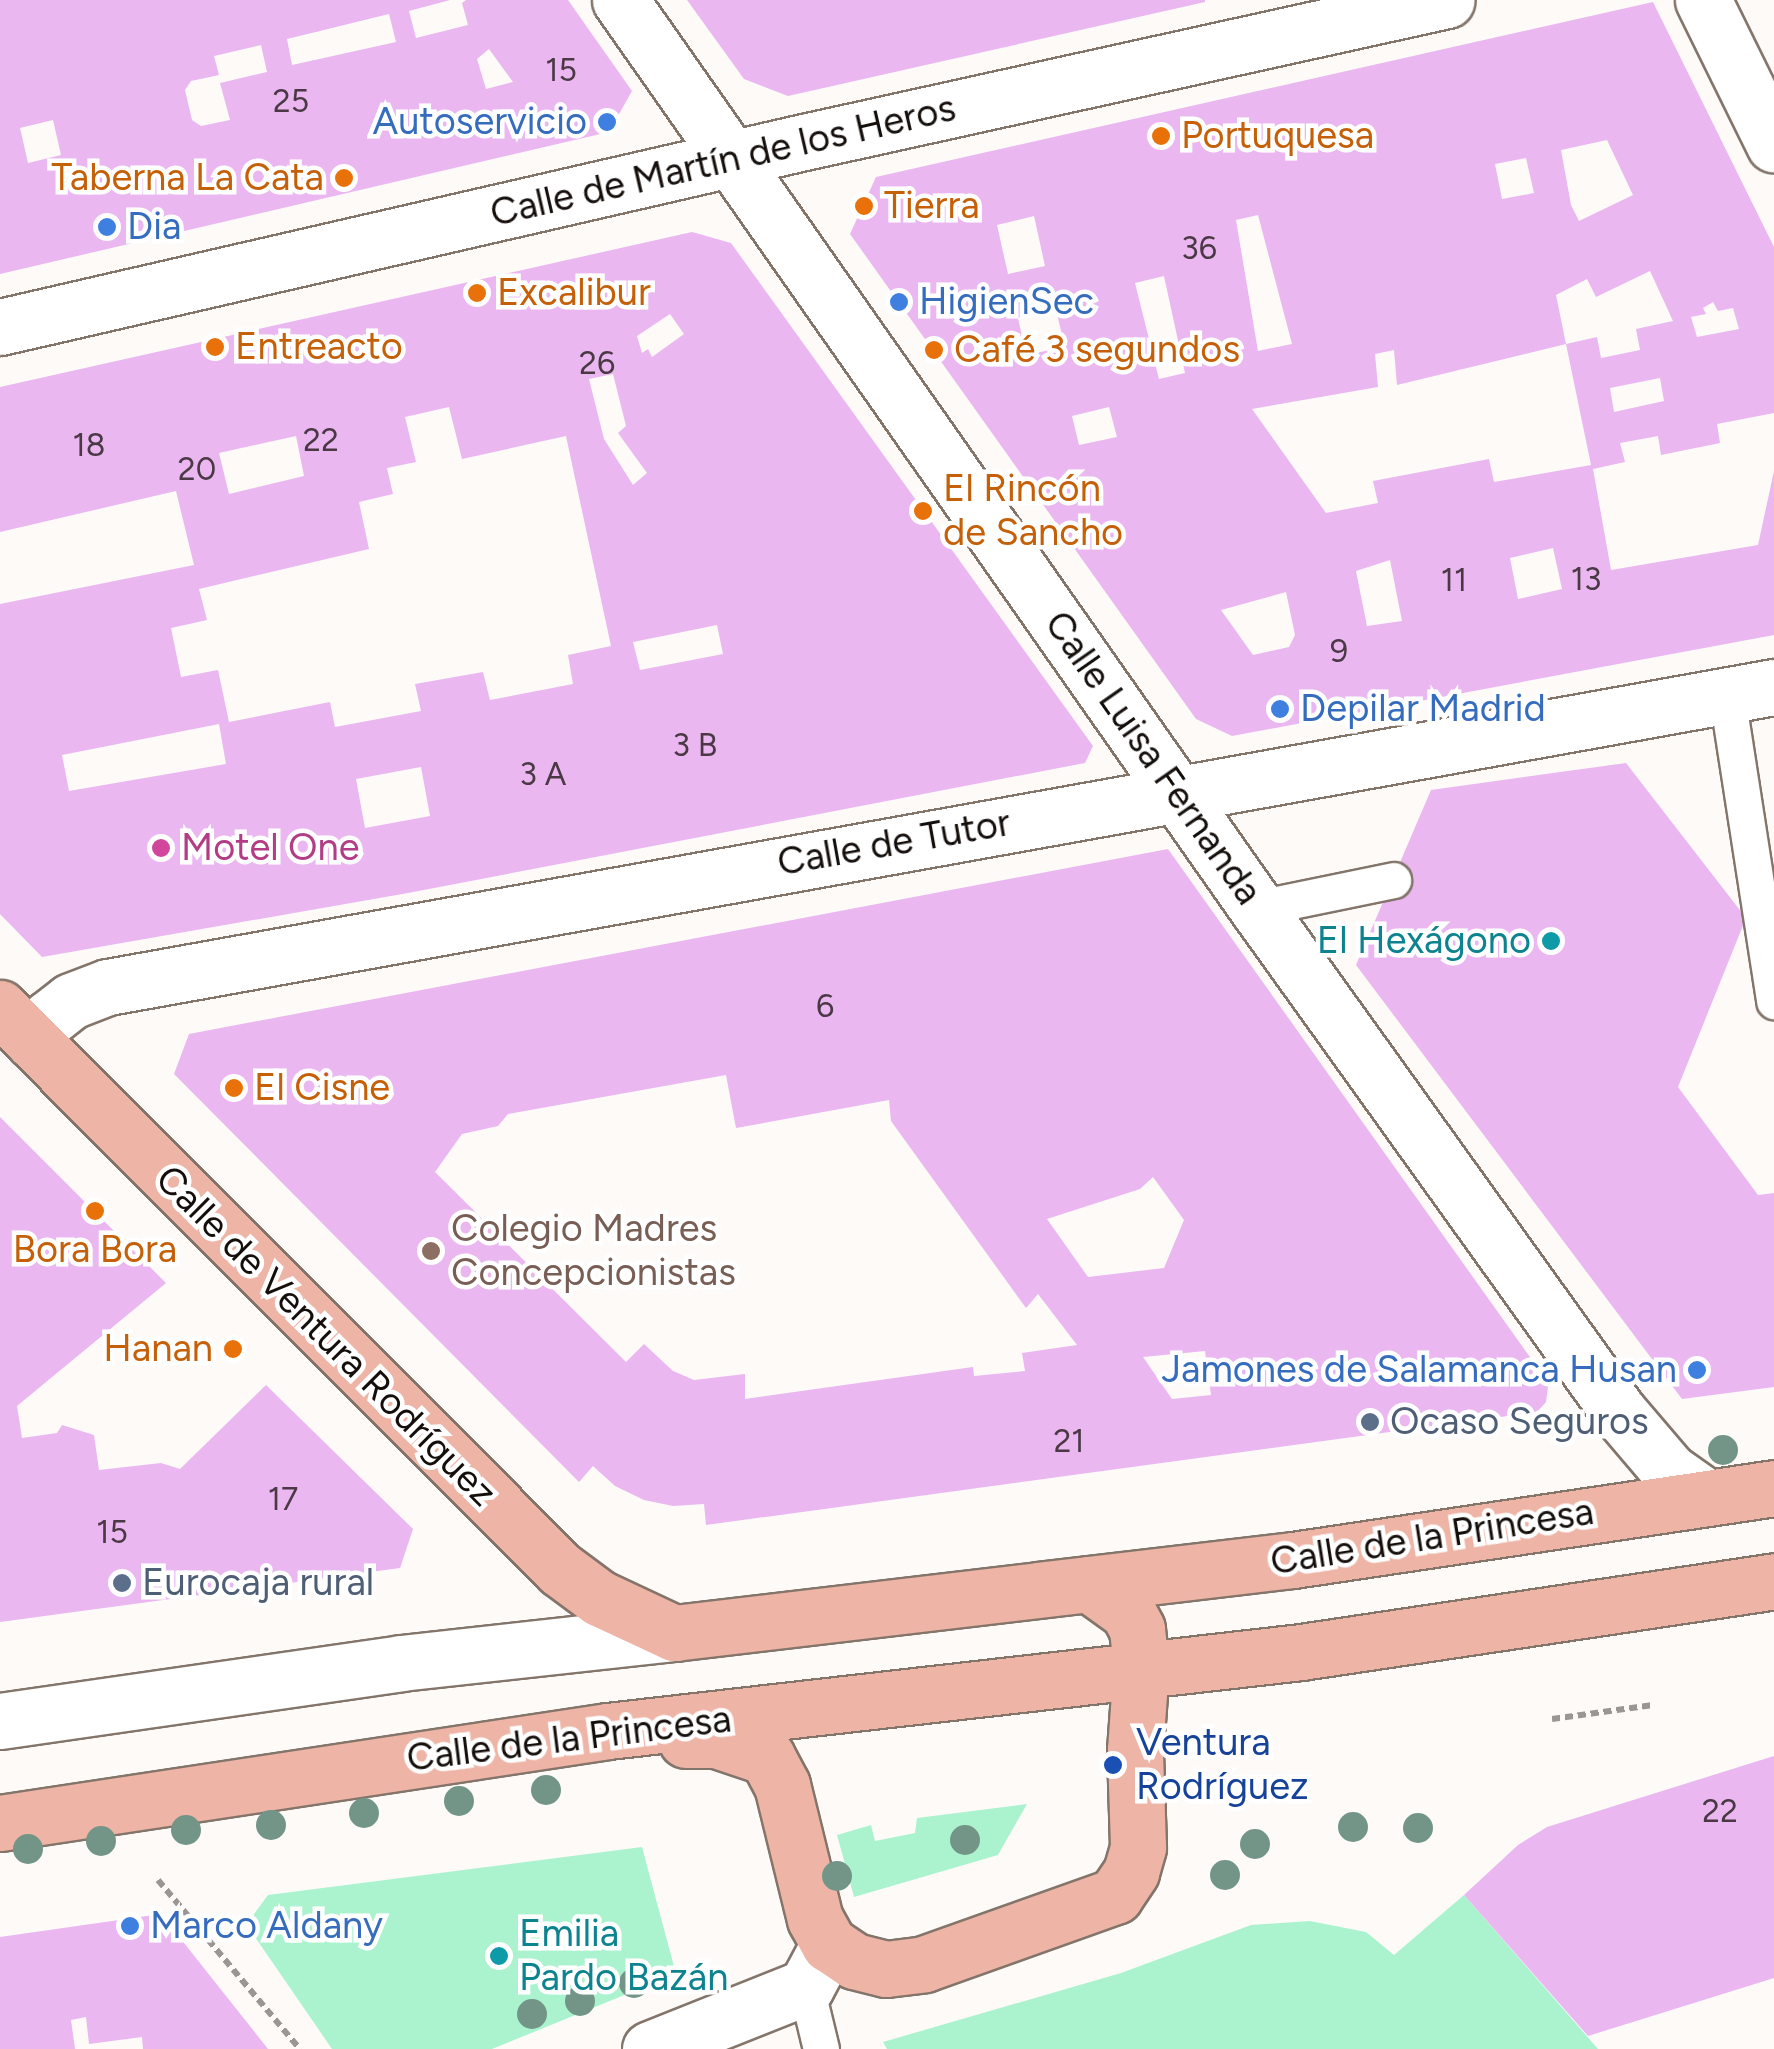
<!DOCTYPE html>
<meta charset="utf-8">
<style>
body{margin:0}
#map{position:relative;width:1774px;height:2049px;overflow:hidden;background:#fdfaf8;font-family:Figtree,sans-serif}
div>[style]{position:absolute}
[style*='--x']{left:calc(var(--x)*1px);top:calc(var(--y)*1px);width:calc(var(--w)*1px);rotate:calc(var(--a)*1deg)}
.green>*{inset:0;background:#abf3ce}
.building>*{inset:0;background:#eab7f0}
.path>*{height:6px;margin-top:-3px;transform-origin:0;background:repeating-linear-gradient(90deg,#9b9694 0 8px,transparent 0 13px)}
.roads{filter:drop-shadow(2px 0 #84756b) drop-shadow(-2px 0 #84756b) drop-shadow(0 2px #84756b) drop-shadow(0 -2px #84756b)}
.service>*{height:35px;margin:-17.5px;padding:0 17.5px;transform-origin:17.5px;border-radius:17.5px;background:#fff}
.minor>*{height:55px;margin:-27.5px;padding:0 27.5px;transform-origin:27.5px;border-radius:27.5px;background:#fff}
.primary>*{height:55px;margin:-27.5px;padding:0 27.5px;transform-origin:27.5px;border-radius:27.5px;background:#eeb5a7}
.trees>*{width:30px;height:30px;margin:-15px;border-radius:50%;background:#729587}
.dots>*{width:28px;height:28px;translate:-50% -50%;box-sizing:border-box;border:5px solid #fff;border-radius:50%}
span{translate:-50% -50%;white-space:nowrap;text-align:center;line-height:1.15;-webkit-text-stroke:9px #fff;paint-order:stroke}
.number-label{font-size:32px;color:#4a3945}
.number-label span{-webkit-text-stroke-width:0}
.shop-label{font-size:38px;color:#366cbe}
.right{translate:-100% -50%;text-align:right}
.left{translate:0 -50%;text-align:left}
.food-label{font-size:38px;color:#c56008}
.street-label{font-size:38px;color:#150f0c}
.hotel-label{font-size:38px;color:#b23c85}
.culture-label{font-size:38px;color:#0d838f}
.education-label{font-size:38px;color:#785e54}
.service-label{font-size:38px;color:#4e5e75}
.transit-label{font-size:38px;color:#164399}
</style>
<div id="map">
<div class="green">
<div style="clip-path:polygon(1027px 1804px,998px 1855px,854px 1897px,837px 1835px,871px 1825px,875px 1841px,915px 1833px,917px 1818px)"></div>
<div style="clip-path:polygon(642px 1847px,676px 1974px,492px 2049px,332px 2049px,255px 1937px,254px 1914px,268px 1895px)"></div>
<div style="clip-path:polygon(1464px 1895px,1598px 2049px,887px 2049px,883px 2042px,1121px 1973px,1251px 1925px,1310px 1921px,1366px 1932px,1394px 1955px)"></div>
</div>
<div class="building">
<div style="clip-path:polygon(evenodd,0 0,450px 0,409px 11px,416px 38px,468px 25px,462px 3px,466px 0,568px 0,632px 91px,609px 132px,0 274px,0 0,389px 14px,396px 42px,292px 65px,287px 39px,389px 14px,0 0,261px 45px,267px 72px,220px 83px,230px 120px,201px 126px,192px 120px,185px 90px,191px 81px,219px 75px,214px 56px,261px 45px,0 0,489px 49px,513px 82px,486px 89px,477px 59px,489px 49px,0 0,53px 120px,61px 155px,28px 163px,20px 128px,53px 120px)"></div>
<div style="clip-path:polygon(687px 0,1205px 0,1205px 2px,788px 96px,744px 79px)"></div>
<div style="clip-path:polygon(evenodd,1653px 2px,1774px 247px,1774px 413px,1717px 424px,1720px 443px,1661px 455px,1658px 436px,1620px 443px,1625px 462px,1593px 469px,1611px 570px,1758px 545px,1774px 471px,1774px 635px,1232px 736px,1196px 719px,850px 234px,876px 177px,1653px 2px,1607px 140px,1633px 195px,1579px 221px,1571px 205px,1561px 150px,1607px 140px,1653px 2px,1526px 158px,1534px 193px,1502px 199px,1495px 164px,1526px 158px,1653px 2px,1258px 215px,1292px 344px,1258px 351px,1236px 220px,1258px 215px,1653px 2px,1034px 216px,1045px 266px,1008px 274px,997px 225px,1034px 216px,1653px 2px,1650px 271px,1673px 321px,1636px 329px,1640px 350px,1601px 358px,1597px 337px,1566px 344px,1591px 465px,1494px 482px,1489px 459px,1373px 481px,1378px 503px,1326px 513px,1252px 409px,1378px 387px,1375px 354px,1394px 350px,1397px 385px,1566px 344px,1556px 295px,1587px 279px,1596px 297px,1650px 271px,1653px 2px,1164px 276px,1185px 373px,1159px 379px,1135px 283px,1164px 276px,1653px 2px,1713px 302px,1718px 311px,1733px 308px,1739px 329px,1697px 337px,1691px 317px,1706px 314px,1703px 308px,1713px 302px,1653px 2px,1056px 310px,1065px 347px,1026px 355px,1018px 318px,1056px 310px,1653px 2px,1660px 378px,1664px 401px,1614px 412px,1610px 388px,1660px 378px,1653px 2px,1109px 407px,1117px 437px,1079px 445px,1072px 416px,1109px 407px,1653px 2px,1553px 548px,1562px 589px,1518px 599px,1510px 558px,1553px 548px,1653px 2px,1390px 560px,1402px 621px,1367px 626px,1356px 571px,1390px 560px,1653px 2px,1286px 592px,1295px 635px,1289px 647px,1253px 655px,1221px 610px,1286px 592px)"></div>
<div style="clip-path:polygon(evenodd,692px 232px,731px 243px,1093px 746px,1085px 763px,408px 893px,42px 957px,0 914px,0 604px,194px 565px,176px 491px,0 532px,0 387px,692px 232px,670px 314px,684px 334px,652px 357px,648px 349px,642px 353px,637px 336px,670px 314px,692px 232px,613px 374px,626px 426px,618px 433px,647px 473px,633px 485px,604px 439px,589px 379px,613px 374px,692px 232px,449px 407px,462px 459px,566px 436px,611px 646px,568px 655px,573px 684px,490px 700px,483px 672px,415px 684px,421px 711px,335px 727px,330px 702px,229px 722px,218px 670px,181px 677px,171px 628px,207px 620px,199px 589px,369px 549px,359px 502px,393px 494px,387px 468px,416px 462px,405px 417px,449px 407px,692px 232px,296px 436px,304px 476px,229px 494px,219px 453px,296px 436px,692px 232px,717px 625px,723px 654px,640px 670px,633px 642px,717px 625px,692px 232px,219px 724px,226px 764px,69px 791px,62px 755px,219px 724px,692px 232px,421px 767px,430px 816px,365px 828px,356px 779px,421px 767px)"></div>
<div style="clip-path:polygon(1626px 763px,1746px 918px,1678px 1087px,1758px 1195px,1774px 1193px,1774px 1387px,1682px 1399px,1356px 965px,1431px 790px)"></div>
<div style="clip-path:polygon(evenodd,1168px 849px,1542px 1374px,1548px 1387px,1546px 1402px,1537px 1412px,706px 1525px,704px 1504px,673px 1506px,644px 1500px,615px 1486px,593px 1466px,579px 1482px,174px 1074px,189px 1034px,1168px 849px,726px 1075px,736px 1128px,889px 1100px,891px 1121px,1026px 1308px,1038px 1294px,1077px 1345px,1022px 1353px,1025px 1371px,974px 1376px,973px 1367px,745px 1399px,745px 1374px,694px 1380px,673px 1371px,644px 1344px,626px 1362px,435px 1172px,462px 1134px,498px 1126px,508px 1114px,726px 1075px,1168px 849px,1153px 1177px,1184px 1220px,1164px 1268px,1088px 1277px,1047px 1219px,1140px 1189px,1153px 1177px,1168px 849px,1205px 1351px,1211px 1395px,1172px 1399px,1143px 1357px,1205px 1351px)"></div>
<div style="clip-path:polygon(0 1117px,166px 1283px,17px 1406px,22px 1438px,57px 1433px,62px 1425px,94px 1435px,99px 1470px,161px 1463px,180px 1469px,266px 1385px,413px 1529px,400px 1568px,0 1622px)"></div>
<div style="clip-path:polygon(1774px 1756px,1774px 1978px,1588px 2036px,1464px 1895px,1518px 1845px,1547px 1827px)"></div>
<div style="clip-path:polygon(161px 1914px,268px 2049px,143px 2049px,142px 2037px,89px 2044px,86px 2017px,71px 2020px,75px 2049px,0 2049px,0 1937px)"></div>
</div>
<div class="path">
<div style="--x:1552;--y:1719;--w:102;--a:-7.9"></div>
<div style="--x:158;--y:1880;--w:221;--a:50"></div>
</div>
<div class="roads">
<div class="service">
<div style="--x:1727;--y:696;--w:309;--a:81.2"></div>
<div style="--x:1257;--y:908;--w:139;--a:-11.6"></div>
<div style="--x:806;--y:1987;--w:64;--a:76.4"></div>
</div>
<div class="minor">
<div style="--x:620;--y:0;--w:1109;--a:54.95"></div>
<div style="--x:1257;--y:908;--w:619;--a:54.33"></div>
<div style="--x:1618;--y:1411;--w:79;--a:49.6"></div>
<div style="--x:1669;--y:1471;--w:45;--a:35.1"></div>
<div style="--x:1703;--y:0;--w:161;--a:63.8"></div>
<div style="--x:0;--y:327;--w:825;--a:-12.96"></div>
<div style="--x:804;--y:142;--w:658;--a:-12.45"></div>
<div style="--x:33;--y:1041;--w:27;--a:-56"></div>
<div style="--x:48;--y:1019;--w:29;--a:-38"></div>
<div style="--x:71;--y:1001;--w:40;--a:-21"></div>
<div style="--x:108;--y:987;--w:1693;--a:-10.21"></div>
<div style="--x:0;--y:1721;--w:405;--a:-8.2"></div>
<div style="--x:401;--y:1663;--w:275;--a:-6.3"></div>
<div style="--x:650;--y:2049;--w:168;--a:-21.7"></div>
<div style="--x:806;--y:1987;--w:49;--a:-61.9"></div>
</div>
<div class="primary">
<div style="--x:0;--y:1008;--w:793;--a:45.05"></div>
<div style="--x:560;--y:1569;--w:49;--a:36.6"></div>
<div style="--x:599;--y:1598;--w:83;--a:25"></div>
<div style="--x:674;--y:1633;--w:623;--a:-6.73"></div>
<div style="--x:1293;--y:1560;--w:486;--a:-8.5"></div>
<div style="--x:686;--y:1740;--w:30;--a:0"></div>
<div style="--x:716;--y:1740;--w:54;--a:18.4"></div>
<div style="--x:767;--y:1757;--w:32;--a:62"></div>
<div style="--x:782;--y:1785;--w:138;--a:76.2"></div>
<div style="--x:815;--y:1919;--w:29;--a:61"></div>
<div style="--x:829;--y:1944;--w:30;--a:34"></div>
<div style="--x:854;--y:1961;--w:33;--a:14"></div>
<div style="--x:886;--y:1969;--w:38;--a:-7"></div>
<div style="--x:924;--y:1964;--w:203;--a:-19.6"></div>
<div style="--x:1115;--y:1896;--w:29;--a:-56"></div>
<div style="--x:1131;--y:1872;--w:26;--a:-74"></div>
<div style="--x:1138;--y:1847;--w:97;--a:-91.8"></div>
<div style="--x:1135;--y:1750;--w:83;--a:-85.9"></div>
<div style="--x:1141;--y:1667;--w:38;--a:-96"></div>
<div style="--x:1137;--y:1629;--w:19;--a:-118"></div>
<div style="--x:1128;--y:1612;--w:48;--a:-144.3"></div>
<div style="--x:0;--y:1823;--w:615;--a:-8.6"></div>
<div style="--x:608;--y:1731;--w:697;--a:-6.5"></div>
<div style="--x:1301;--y:1652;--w:478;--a:-8.5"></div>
</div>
</div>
<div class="trees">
<div style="left:1723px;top:1450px"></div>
<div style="left:546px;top:1790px"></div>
<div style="left:459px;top:1801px"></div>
<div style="left:364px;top:1813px"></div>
<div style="left:271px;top:1825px"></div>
<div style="left:1353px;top:1827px"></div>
<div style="left:1418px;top:1828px"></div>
<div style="left:186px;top:1830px"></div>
<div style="left:965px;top:1840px"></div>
<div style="left:101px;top:1841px"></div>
<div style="left:1255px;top:1844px"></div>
<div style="left:28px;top:1849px"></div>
<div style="left:1225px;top:1875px"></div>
<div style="left:837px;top:1876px"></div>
<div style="left:634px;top:1983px"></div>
<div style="left:580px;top:2001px"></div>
<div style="left:532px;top:2014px"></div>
</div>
<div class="dots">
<div style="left:607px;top:122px;background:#3f7fe0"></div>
<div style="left:1161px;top:136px;background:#e8710a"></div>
<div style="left:344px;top:178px;background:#e8710a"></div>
<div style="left:864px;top:206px;background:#e8710a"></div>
<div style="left:107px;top:227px;background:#3f7fe0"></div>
<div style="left:477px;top:293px;background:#e8710a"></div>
<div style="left:899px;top:302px;background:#3f7fe0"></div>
<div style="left:215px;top:347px;background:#e8710a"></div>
<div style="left:934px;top:350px;background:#e8710a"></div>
<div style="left:923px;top:511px;background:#e8710a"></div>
<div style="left:1280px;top:709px;background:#3f7fe0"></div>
<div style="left:161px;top:848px;background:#d1479c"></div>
<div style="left:1551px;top:941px;background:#0f9aa8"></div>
<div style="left:234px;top:1088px;background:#e8710a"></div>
<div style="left:95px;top:1211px;background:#e8710a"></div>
<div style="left:431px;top:1251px;background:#8d6e63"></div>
<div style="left:233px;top:1349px;background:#e8710a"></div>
<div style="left:1697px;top:1370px;background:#3f7fe0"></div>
<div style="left:1370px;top:1422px;background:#5c6f8a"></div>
<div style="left:122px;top:1583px;background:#5c6f8a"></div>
<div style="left:1113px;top:1765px;background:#1a4fb4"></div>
<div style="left:130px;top:1926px;background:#3f7fe0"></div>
<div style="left:499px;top:1956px;background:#0f9aa8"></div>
</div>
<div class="number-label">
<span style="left:561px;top:70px">15</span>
<span style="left:291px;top:101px">25</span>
<span style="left:1199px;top:248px">36</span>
<span style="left:597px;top:363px">26</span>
<span style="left:321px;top:440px">22</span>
<span style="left:89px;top:445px">18</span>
<span style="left:197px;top:469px">20</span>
<span style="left:1586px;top:579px">13</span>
<span style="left:1454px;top:580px">11</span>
<span style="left:1339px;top:651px">9</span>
<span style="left:695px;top:745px">3 B</span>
<span style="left:543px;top:774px">3 A</span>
<span style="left:825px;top:1006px">6</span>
<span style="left:1069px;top:1441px">21</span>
<span style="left:283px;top:1499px">17</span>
<span style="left:112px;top:1532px">15</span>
<span style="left:1720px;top:1811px">22</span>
</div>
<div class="shop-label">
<span class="right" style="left:587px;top:122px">Autoservicio</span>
<span class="left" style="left:127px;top:227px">Dia</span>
<span class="left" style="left:919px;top:302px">HigienSec</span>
<span class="left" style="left:1300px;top:709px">Depilar Madrid</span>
<span class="right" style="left:1677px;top:1370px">Jamones de Salamanca Husan</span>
<span class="left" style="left:150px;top:1926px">Marco Aldany</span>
</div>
<div class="food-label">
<span class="left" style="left:1181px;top:136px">Portuquesa</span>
<span class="right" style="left:324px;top:178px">Taberna La Cata</span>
<span class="left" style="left:884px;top:206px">Tierra</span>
<span class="left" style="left:497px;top:293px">Excalibur</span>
<span class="left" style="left:235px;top:347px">Entreacto</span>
<span class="left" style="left:954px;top:350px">Café 3 segundos</span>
<span class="left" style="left:943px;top:511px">El Rincón<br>de Sancho</span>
<span class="left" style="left:254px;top:1088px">El Cisne</span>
<span style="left:95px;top:1250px">Bora Bora</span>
<span class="right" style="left:213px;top:1349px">Hanan</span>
</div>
<div class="street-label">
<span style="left:723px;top:161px;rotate:-13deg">Calle de Martín de los Heros</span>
<span style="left:1153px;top:758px;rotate:55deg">Calle Luisa Fernanda</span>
<span style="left:894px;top:843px;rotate:-10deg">Calle de Tutor</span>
<span style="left:326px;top:1336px;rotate:45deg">Calle de Ventura Rodríguez</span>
<span style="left:1432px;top:1537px;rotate:-9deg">Calle de la Princesa</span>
<span style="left:569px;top:1739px;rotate:-7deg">Calle de la Princesa</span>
</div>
<div class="hotel-label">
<span class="left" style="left:181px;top:848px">Motel One</span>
</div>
<div class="culture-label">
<span class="right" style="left:1531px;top:941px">El Hexágono</span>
<span class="left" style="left:519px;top:1956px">Emilia<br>Pardo Bazán</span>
</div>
<div class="education-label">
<span class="left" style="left:451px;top:1251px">Colegio Madres<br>Concepcionistas</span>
</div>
<div class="service-label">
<span class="left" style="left:1390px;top:1422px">Ocaso Seguros</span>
<span class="left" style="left:142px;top:1583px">Eurocaja rural</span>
</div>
<div class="transit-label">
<span class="left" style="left:1136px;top:1765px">Ventura<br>Rodríguez</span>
</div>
</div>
